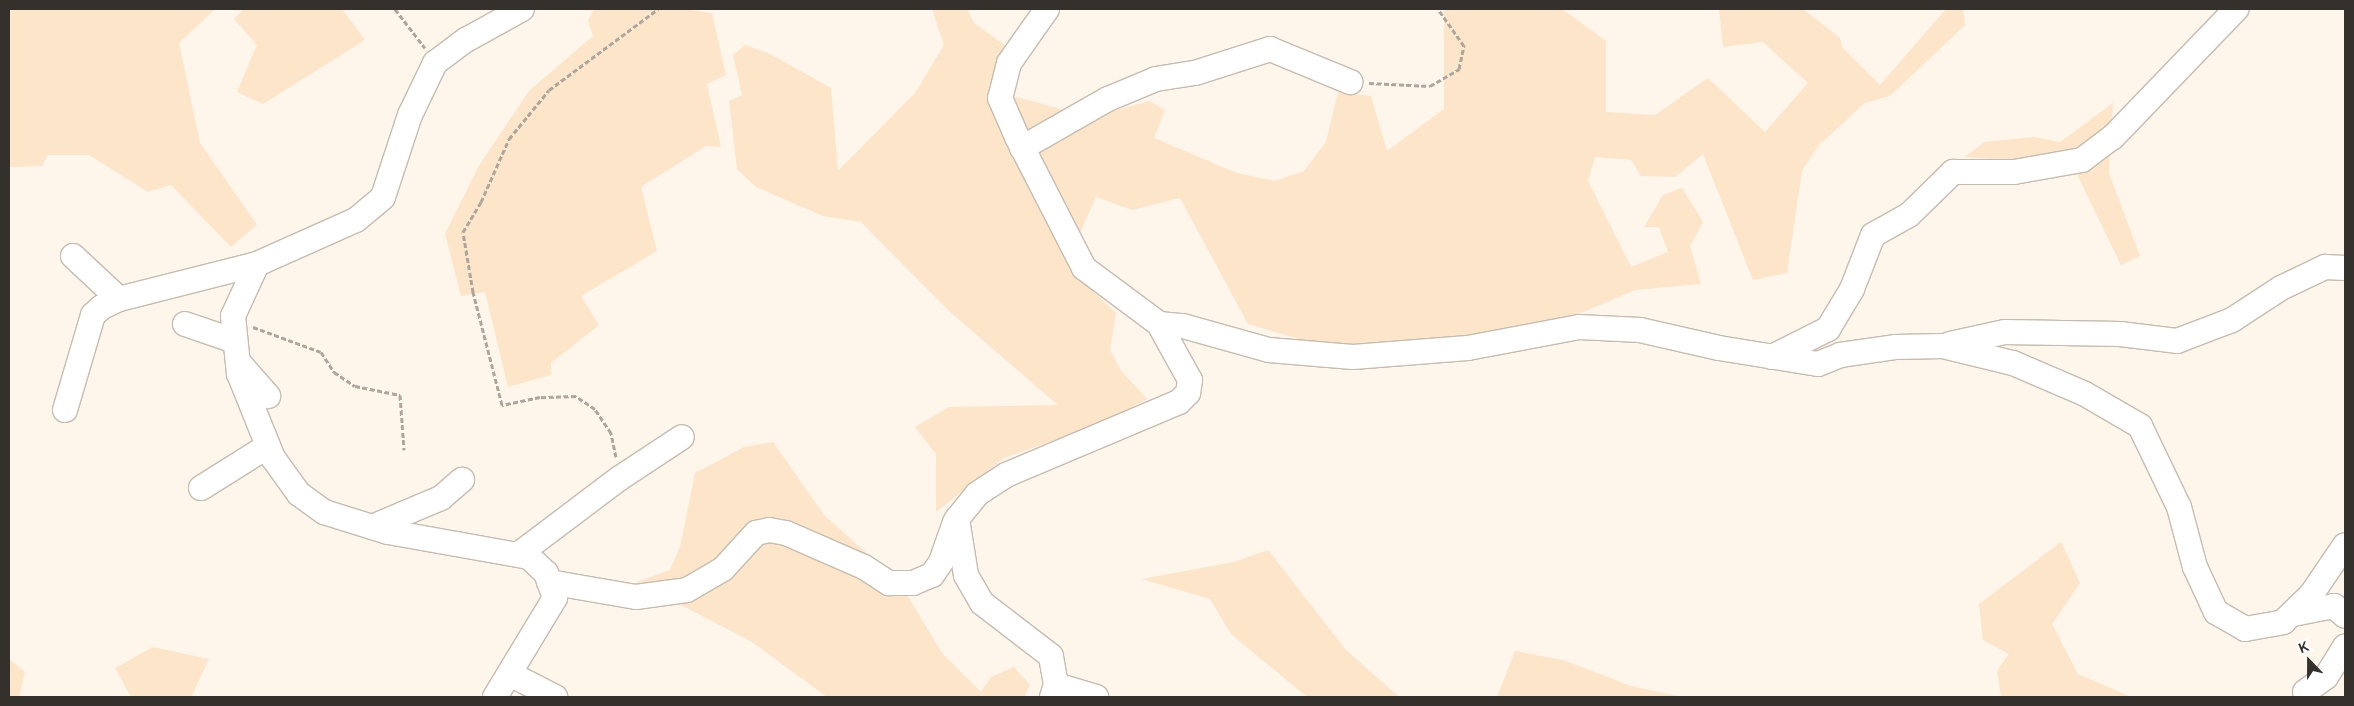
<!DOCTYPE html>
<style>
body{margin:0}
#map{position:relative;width:2354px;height:706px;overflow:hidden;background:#fef5eb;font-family:Raleway,sans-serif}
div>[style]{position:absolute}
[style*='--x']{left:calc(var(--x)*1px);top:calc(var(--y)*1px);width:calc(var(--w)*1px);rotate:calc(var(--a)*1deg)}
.green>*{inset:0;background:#fce5c9}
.path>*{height:3px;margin-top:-1.5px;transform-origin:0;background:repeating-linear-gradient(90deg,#ada69e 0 5px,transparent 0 7.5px)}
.roads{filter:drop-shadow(1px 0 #c5bcaf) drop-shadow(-1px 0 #c5bcaf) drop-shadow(0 1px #c5bcaf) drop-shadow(0 -1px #c5bcaf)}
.minor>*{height:24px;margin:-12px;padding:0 12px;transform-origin:12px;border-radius:12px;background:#fff}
span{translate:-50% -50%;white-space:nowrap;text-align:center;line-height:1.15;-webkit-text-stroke:4px #fff;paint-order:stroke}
.frame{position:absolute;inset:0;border:10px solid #34302b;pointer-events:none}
.north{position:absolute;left:2284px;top:636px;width:50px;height:50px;-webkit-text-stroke:4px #fff;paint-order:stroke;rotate:338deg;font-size:14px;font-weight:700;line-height:20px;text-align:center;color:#34302b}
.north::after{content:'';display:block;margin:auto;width:18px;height:22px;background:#34302b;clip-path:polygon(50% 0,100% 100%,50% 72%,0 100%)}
</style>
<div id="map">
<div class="green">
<div style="clip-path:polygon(9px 9px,215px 9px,179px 43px,200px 143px,257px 225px,231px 247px,171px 185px,148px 192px,89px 155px,48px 155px,42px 166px,9px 167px)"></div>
<div style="clip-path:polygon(244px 9px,342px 9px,365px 40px,263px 104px,237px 92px,257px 45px,234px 19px)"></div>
<div style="clip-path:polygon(594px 9px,682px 9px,712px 13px,726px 75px,707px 84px,721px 147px,706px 146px,641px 187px,657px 251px,581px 296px,599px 325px,551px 363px,551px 375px,508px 387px,485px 292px,461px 296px,445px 234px,480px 164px,529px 91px,593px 36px,588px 21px)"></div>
<div style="clip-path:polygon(932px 9px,967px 9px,974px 23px,1009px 48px,993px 91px,1091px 117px,1149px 101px,1165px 110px,1154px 138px,1237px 173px,1274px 181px,1304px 171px,1326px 142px,1338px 92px,1371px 96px,1387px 151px,1444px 109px,1444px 9px,1562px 9px,1606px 41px,1606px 112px,1655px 115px,1708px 78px,1765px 132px,1808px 83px,1763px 42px,1723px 47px,1719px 9px,1803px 9px,1840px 38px,1842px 47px,1880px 85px,1946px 9px,1963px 9px,1965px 25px,1890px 96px,1865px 103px,1818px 146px,1802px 171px,1787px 273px,1753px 280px,1703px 154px,1675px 177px,1641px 176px,1631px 160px,1595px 157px,1588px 181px,1631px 267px,1668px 252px,1659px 227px,1644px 227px,1663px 195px,1682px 188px,1703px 222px,1690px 246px,1701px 284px,1635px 290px,1560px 322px,1468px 340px,1347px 345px,1302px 340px,1248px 324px,1180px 198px,1132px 210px,1096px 197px,1079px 235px,1083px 282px,1116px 313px,1110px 350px,1121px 371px,1147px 399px,1103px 423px,1004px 458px,936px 512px,936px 454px,915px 427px,949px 407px,1058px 405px,949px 311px,861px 222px,823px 216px,756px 187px,737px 169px,729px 101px,742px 95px,733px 55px,745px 45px,770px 54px,831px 88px,838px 171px,915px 93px,944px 45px)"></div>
<div style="clip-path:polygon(2113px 103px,2109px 173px,2140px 256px,2121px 265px,2068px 156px,2023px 161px,1964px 157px,1985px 142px,2034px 137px,2060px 142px)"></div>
<div style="clip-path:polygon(773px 442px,824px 515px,900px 583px,942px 653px,981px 692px,991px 677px,1014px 667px,1030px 685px,1024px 697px,827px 697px,752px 642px,637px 582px,670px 570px,680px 547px,695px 473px,744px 447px)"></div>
<div style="clip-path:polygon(2061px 542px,2080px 583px,2052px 624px,2078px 674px,2131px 697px,2001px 697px,1997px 671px,2009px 654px,1983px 640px,1979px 604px)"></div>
<div style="clip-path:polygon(1268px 550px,1346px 650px,1399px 697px,1307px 697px,1231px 634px,1210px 599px,1142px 579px,1234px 562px)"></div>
<div style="clip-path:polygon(153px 647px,209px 659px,191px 697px,131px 697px,115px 668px)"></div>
<div style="clip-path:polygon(1515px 651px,1563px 660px,1631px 686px,1683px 697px,1497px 697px)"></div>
<div style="clip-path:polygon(9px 659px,25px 672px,19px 697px,9px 697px)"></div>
</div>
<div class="path">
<div style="--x:395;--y:9;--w:49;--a:52.4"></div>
<div style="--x:1369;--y:83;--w:61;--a:2.8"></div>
<div style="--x:1430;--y:86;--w:34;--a:-30"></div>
<div style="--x:1459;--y:69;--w:24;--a:-78"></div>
<div style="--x:1464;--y:46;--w:45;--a:-125.1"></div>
<div style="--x:253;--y:327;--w:72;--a:20.2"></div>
<div style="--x:321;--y:352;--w:24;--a:57"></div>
<div style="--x:334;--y:372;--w:25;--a:34"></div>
<div style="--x:355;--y:386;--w:46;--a:11.3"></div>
<div style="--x:400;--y:395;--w:55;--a:85.8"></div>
<div style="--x:616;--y:457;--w:25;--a:-102"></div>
<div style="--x:611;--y:433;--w:29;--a:-124"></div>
<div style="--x:595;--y:409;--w:23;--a:-146"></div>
<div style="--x:576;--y:396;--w:36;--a:178"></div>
<div style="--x:540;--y:397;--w:39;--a:168"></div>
<div style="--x:502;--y:405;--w:117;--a:-104.4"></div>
<div style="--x:473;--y:292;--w:61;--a:-99.5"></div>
<div style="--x:463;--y:232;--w:35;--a:-59"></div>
<div style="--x:481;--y:202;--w:69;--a:-66"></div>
<div style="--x:509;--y:139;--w:63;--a:-50.8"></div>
<div style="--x:549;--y:90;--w:136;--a:-36.6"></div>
</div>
<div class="roads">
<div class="minor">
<div style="--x:1047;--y:9;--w:66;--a:125.1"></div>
<div style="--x:1009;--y:63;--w:36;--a:104"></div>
<div style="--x:1000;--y:98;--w:43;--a:66.4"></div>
<div style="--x:1017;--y:137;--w:147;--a:62.9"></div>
<div style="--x:1084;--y:268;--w:94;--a:36.7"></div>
<div style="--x:1159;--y:324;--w:24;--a:5"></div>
<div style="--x:1183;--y:326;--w:89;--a:15.6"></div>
<div style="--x:1269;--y:350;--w:84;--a:4.8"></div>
<div style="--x:1353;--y:357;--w:115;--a:-4.5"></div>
<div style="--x:1468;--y:348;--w:113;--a:-10.7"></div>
<div style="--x:1579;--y:327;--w:61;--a:2.8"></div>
<div style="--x:1640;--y:330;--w:81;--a:12.8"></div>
<div style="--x:1719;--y:348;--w:100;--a:9.2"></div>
<div style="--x:1818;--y:364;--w:24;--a:-22"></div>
<div style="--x:1840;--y:355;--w:57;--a:-8.1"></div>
<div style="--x:1896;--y:347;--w:47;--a:-1.2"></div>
<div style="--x:1943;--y:346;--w:72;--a:13.7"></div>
<div style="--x:2013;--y:363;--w:78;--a:23.3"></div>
<div style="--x:2085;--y:394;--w:64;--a:30.2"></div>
<div style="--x:2140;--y:426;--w:90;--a:64.3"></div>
<div style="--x:2179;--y:507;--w:62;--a:75.1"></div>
<div style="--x:2195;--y:567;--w:50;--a:65"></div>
<div style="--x:2216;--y:612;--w:34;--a:30"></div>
<div style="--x:2245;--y:629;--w:39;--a:-10"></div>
<div style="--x:2283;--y:622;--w:39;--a:-44"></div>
<div style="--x:2311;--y:595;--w:60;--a:-55.8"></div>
<div style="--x:1022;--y:148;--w:99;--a:-29.7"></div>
<div style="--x:1108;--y:99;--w:52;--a:-22.6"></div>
<div style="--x:1156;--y:79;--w:39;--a:-9"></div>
<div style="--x:1195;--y:73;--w:79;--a:-17.7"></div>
<div style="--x:1270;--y:49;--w:87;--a:22.4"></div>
<div style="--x:73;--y:256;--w:63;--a:43.1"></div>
<div style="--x:185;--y:324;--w:53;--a:18.8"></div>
<div style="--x:1950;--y:344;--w:56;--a:-12.3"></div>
<div style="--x:2005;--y:332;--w:115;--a:1"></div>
<div style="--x:2120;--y:334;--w:57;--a:7"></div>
<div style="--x:2177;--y:341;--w:59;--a:-20.9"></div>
<div style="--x:2232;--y:320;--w:59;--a:-33.1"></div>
<div style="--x:2281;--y:288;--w:49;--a:-25.5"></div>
<div style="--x:2325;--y:267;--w:20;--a:3"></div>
<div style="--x:1772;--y:357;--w:63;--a:-26.6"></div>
<div style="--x:1828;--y:329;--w:47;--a:-59"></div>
<div style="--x:1852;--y:289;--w:58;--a:-68.7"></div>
<div style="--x:1873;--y:235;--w:41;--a:-29.1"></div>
<div style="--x:1909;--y:215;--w:62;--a:-44.3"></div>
<div style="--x:1953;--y:172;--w:61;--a:0"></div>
<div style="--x:2014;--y:172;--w:69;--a:-10"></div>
<div style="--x:2082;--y:160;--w:39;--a:-37"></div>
<div style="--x:2113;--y:137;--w:178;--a:-46.1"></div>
<div style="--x:242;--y:366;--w:40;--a:49"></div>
<div style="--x:65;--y:410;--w:99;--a:-73.6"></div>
<div style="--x:93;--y:315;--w:12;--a:-42"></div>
<div style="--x:102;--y:307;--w:19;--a:-25"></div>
<div style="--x:119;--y:299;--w:142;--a:-14.2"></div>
<div style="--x:201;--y:488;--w:79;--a:-32.1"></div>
<div style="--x:372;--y:527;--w:75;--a:-22.8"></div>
<div style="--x:441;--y:498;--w:28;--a:-41"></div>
<div style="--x:519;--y:554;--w:126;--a:-37"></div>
<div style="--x:620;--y:478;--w:74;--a:-33.5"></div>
<div style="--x:549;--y:582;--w:88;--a:9.8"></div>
<div style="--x:636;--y:597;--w:51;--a:-7.8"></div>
<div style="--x:687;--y:590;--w:42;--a:-30.3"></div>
<div style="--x:723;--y:569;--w:49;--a:-47.5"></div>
<div style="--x:756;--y:533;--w:13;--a:-13"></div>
<div style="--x:769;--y:530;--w:17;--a:10"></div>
<div style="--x:786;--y:533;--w:85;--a:23.6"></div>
<div style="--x:864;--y:567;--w:30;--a:33"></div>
<div style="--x:889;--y:583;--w:24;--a:0"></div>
<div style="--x:913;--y:583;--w:21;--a:-23"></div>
<div style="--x:932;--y:575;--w:16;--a:-55"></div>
<div style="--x:941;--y:562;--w:42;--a:-70.7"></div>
<div style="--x:2293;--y:614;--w:42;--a:-11"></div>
<div style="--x:2334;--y:606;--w:15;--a:42"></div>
<div style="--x:510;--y:674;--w:51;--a:27.1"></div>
<div style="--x:1056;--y:685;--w:42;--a:16.7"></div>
<div style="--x:2305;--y:692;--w:26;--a:-36"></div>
<div style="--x:2326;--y:677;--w:36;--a:-58"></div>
<div style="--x:495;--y:697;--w:116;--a:-58.8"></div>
<div style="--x:555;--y:598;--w:27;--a:-110"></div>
<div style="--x:546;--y:573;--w:23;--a:-137"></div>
<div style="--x:529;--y:557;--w:143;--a:-169.9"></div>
<div style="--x:388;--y:532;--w:67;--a:-162.6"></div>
<div style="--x:324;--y:512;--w:31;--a:-144"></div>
<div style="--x:299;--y:494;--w:44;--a:-125.8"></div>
<div style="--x:273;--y:458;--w:91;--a:-112"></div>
<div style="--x:239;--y:374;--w:58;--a:-95.9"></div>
<div style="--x:233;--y:316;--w:57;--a:-65.2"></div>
<div style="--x:257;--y:264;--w:108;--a:-24"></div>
<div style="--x:356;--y:220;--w:35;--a:-40"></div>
<div style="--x:383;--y:197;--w:86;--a:-71.8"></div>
<div style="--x:410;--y:115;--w:58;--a:-64.3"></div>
<div style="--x:435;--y:63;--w:39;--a:-37"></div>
<div style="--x:466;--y:40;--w:64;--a:-29"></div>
<div style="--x:1052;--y:697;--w:13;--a:-72"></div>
<div style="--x:1056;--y:685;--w:29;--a:-100"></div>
<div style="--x:1051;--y:656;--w:87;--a:-142.5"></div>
<div style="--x:982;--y:603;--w:32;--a:-120"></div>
<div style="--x:966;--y:575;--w:57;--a:-99.1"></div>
<div style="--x:957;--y:519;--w:32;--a:-51"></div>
<div style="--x:977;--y:494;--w:35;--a:-33"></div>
<div style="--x:1006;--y:475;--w:188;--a:-22.9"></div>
<div style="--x:1179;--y:402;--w:13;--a:-45"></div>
<div style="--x:1188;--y:393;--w:13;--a:-81"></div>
<div style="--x:1190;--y:380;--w:64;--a:-119"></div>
</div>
</div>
<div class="frame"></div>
<div class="north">K</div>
</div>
